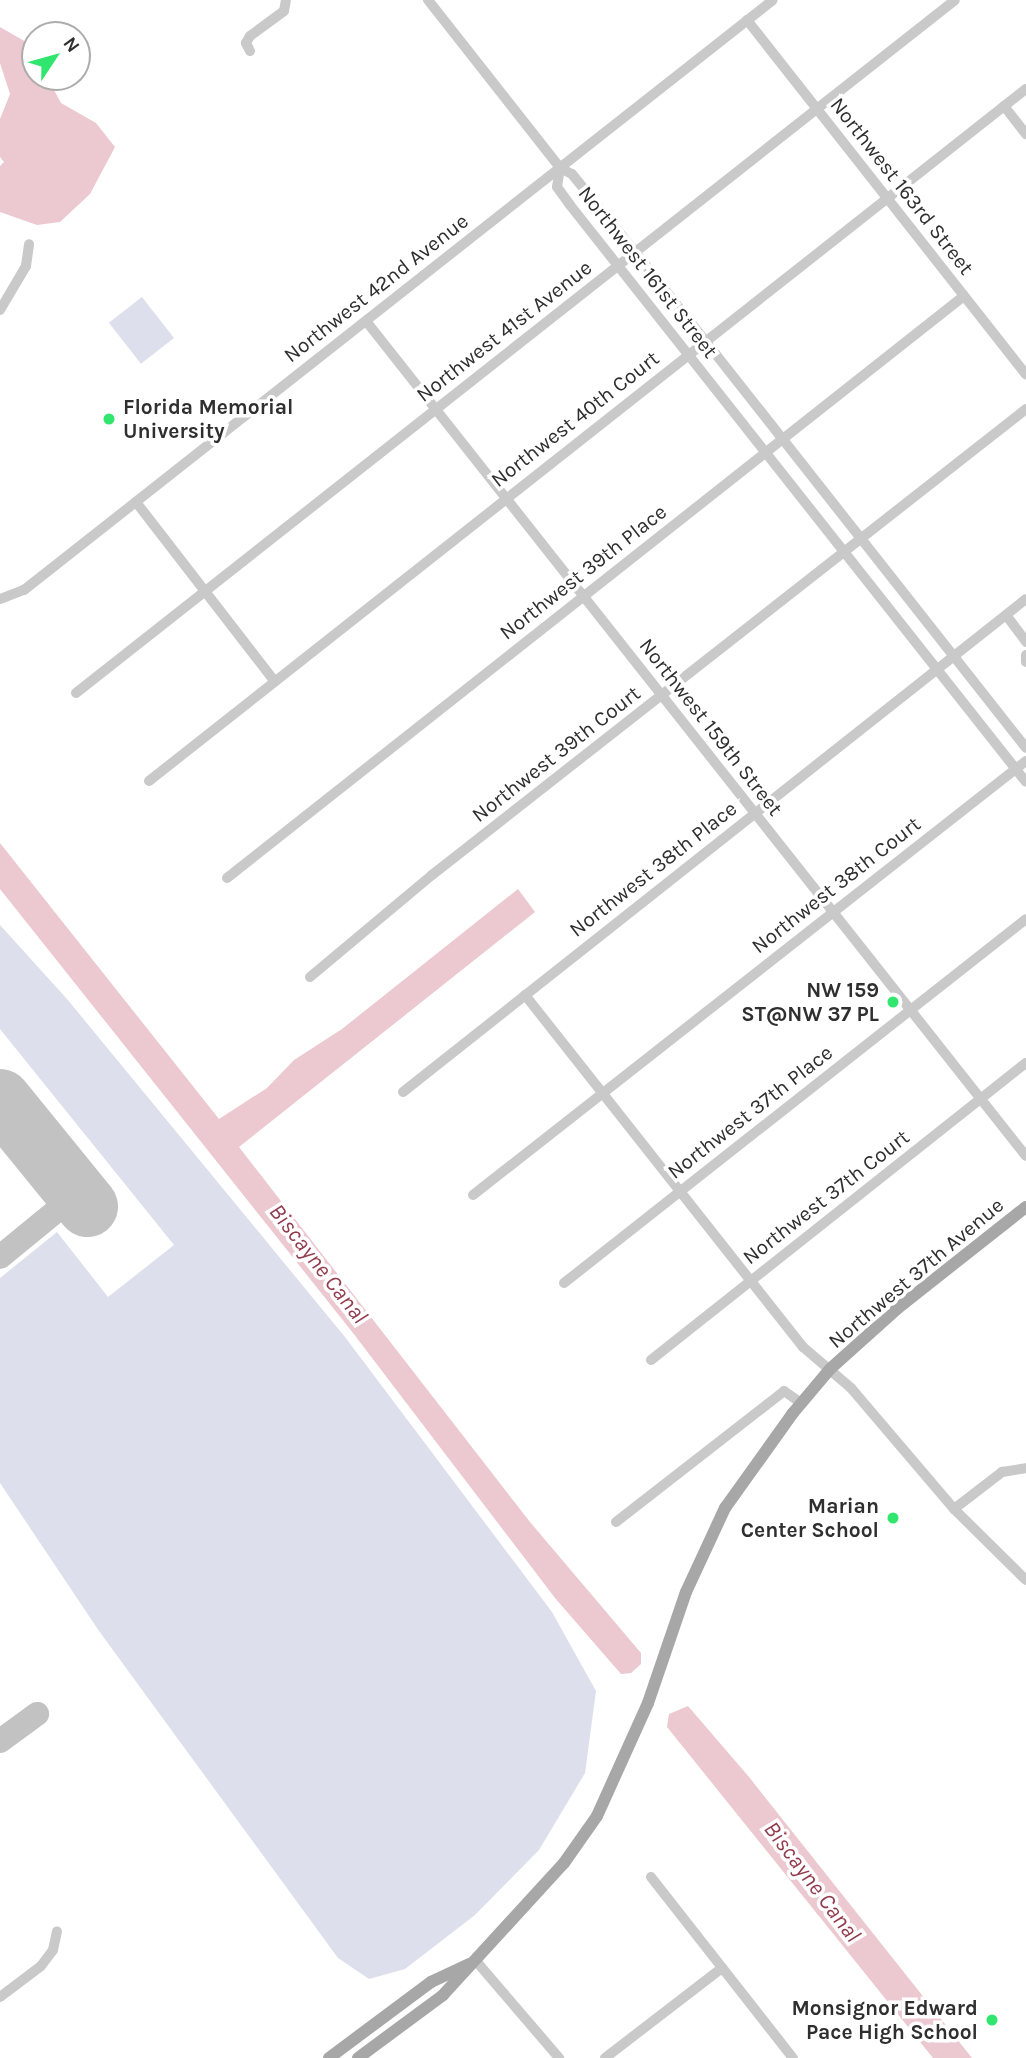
<!DOCTYPE html>
<style>
body{margin:0}
#map{position:relative;width:1026px;height:2058px;overflow:hidden;background:#fff;font-family:Karla,sans-serif}
div>[style]{position:absolute}
[style*='--x']{left:calc(var(--x)*1px);top:calc(var(--y)*1px);width:calc(var(--w)*1px);rotate:calc(var(--a)*1deg)}
.green>*{inset:0;background:#dddfec;transform-origin:0 0}
.water>*{inset:0;background:#ecc9d0}
.taxiway>*{height:24px;margin:-12px;padding:0 12px;transform-origin:12px;border-radius:12px;background:#c2c2c2}
.runway>*{height:61px;margin:-30.5px;padding:0 30.5px;transform-origin:30.5px;border-radius:30.5px;background:#c2c2c2}
.minor>*{height:10px;margin:-5px;padding:0 5px;transform-origin:5px;border-radius:5px;background:#c9c9c9}
.major>*{height:12px;margin:-6px;padding:0 6px;transform-origin:6px;border-radius:6px;background:#a7a7a7}
.dots>*{width:19px;height:19px;translate:-50% -50%;box-sizing:border-box;border:4px solid #fff;border-radius:50%}
span{translate:-50% -50%;white-space:nowrap;text-align:center;line-height:1.15;-webkit-text-stroke:7px #fff;paint-order:stroke}
.street-label{font-size:21px;color:#2f2f2f}
.poi-label{font-size:21px;color:#2f2f2f;font-weight:700}
.left{translate:0 -50%;text-align:left}
.right{translate:-100% -50%;text-align:right}
.water-label{font-size:23px;color:#923c4e;font-style:italic}
.north{position:absolute;left:21px;top:21px;width:70px;height:70px;box-sizing:border-box;background:#fff;border:2px solid #acacac;border-radius:50%;rotate:54deg;font-size:19px;font-weight:700;line-height:28px;text-align:center;color:#2f2f2f}
.north::after{content:'';display:block;margin:auto;width:24px;height:32px;background:#31e66e;clip-path:polygon(50% 0,100% 100%,50% 72%,0 100%)}
</style>
<div id="map">
<div class="green">
<div style="left:142px;top:297px;width:52px;height:42px;rotate:52deg"></div>
<div style="clip-path:polygon(0 925px,67px 999px,345px 1337px,552px 1612px,596px 1691px,585px 1773px,539px 1850px,475px 1915px,405px 1969px,369px 1979px,338px 1958px,99px 1631px,0 1483px,0 1278px,57px 1232px,108px 1297px,174px 1245px,0 1029px)"></div>
</div>
<div class="water">
<div style="clip-path:polygon(0 27px,26px 42px,35px 53px,35px 77px,47px 77px,61px 103px,96px 123px,115px 147px,90px 194px,60px 222px,37px 225px,0 212px,0 166px,4px 162px,0 157px,0 119px,10px 94px,0 63px)"></div>
<div style="clip-path:polygon(0 843px,219px 1119px,267px 1088px,294px 1060px,342px 1029px,518px 889px,535px 912px,239px 1147px,530px 1522px,641px 1653px,641px 1664px,631px 1673px,621px 1674px,555px 1598px,353px 1333px,0 889px)"></div>
<div style="clip-path:polygon(688px 1706px,749px 1777px,972px 2058px,933px 2058px,667px 1727px,669px 1714px)"></div>
</div>
<div class="taxiway">
<div style="--x:0;--y:1257;--w:99;--a:-39.3"></div>
<div style="--x:0;--y:1741;--w:46;--a:-36.1"></div>
</div>
<div class="runway">
<div style="--x:0;--y:1099;--w:138;--a:50.9"></div>
</div>
<div class="minor">
<div style="--x:428;--y:0;--w:214;--a:51.8"></div>
<div style="--x:560;--y:168;--w:13;--a:27"></div>
<div style="--x:572;--y:174;--w:119;--a:51.1"></div>
<div style="--x:647;--y:267;--w:612;--a:51.76"></div>
<div style="--x:747;--y:20;--w:451;--a:51.8"></div>
<div style="--x:250;--y:51;--w:9;--a:-117"></div>
<div style="--x:246;--y:43;--w:8;--a:-60"></div>
<div style="--x:250;--y:36;--w:42;--a:-36.3"></div>
<div style="--x:284;--y:11;--w:11;--a:-80"></div>
<div style="--x:1004;--y:106;--w:36;--a:52"></div>
<div style="--x:560;--y:168;--w:19;--a:99"></div>
<div style="--x:557;--y:187;--w:22;--a:54"></div>
<div style="--x:570;--y:205;--w:735;--a:51.68"></div>
<div style="--x:0;--y:310;--w:51;--a:-59.4"></div>
<div style="--x:26;--y:266;--w:22;--a:-82"></div>
<div style="--x:366;--y:321;--w:1064;--a:51.68"></div>
<div style="--x:136;--y:502;--w:227;--a:52.3"></div>
<div style="--x:0;--y:599;--w:26;--a:-21"></div>
<div style="--x:24;--y:590;--w:953;--a:-38.23"></div>
<div style="--x:1006;--y:615;--w:34;--a:53"></div>
<div style="--x:1026;--y:655;--w:7;--a:90"></div>
<div style="--x:76;--y:693;--w:1119;--a:-38.25"></div>
<div style="--x:149;--y:781;--w:1117;--a:-38.28"></div>
<div style="--x:227;--y:878;--w:939;--a:-38.3"></div>
<div style="--x:310;--y:977;--w:159;--a:-39.9"></div>
<div style="--x:432;--y:875;--w:755;--a:-38.11"></div>
<div style="--x:525;--y:995;--w:449;--a:51.7"></div>
<div style="--x:803;--y:1347;--w:63;--a:40.5"></div>
<div style="--x:851;--y:1388;--w:159;--a:49.6"></div>
<div style="--x:954;--y:1509;--w:101;--a:44.6"></div>
<div style="--x:403;--y:1092;--w:794;--a:-38.36"></div>
<div style="--x:473;--y:1195;--w:703;--a:-38.13"></div>
<div style="--x:564;--y:1283;--w:588;--a:-38.23"></div>
<div style="--x:651;--y:1360;--w:478;--a:-38.4"></div>
<div style="--x:954;--y:1509;--w:61;--a:-37.6"></div>
<div style="--x:1002;--y:1472;--w:24;--a:-9"></div>
<div style="--x:616;--y:1522;--w:213;--a:-37.9"></div>
<div style="--x:784;--y:1391;--w:21;--a:35"></div>
<div style="--x:651;--y:1877;--w:230;--a:51.9"></div>
<div style="--x:476;--y:1961;--w:128;--a:49.4"></div>
<div style="--x:0;--y:1997;--w:51;--a:-37.1"></div>
<div style="--x:41;--y:1966;--w:20;--a:-53"></div>
<div style="--x:53;--y:1950;--w:19;--a:-78"></div>
<div style="--x:605;--y:2058;--w:148;--a:-37.6"></div>
</div>
<div class="major">
<div style="--x:329;--y:2058;--w:127;--a:-36.7"></div>
<div style="--x:431;--y:1982;--w:42;--a:-25.3"></div>
<div style="--x:358;--y:2058;--w:106;--a:-36.5"></div>
<div style="--x:443;--y:1995;--w:179;--a:-47.5"></div>
<div style="--x:564;--y:1863;--w:57;--a:-54.9"></div>
<div style="--x:597;--y:1816;--w:124;--a:-65.7"></div>
<div style="--x:648;--y:1703;--w:117;--a:-71.1"></div>
<div style="--x:686;--y:1592;--w:93;--a:-65.1"></div>
<div style="--x:725;--y:1508;--w:117;--a:-54.4"></div>
<div style="--x:793;--y:1413;--w:57;--a:-49.9"></div>
<div style="--x:830;--y:1369;--w:91;--a:-41.9"></div>
<div style="--x:898;--y:1308;--w:163;--a:-38.3"></div>
</div>
<div class="dots">
<div style="left:109px;top:419px;background:#31e66e"></div>
<div style="left:893px;top:1002px;background:#31e66e"></div>
<div style="left:893px;top:1518px;background:#31e66e"></div>
<div style="left:992px;top:2020px;background:#31e66e"></div>
</div>
<div class="street-label">
<span style="left:902px;top:186px;rotate:52deg">Northwest 163rd Street</span>
<span style="left:648px;top:272px;rotate:52deg">Northwest 161st Street</span>
<span style="left:376px;top:288px;rotate:-38deg">Northwest 42nd Avenue</span>
<span style="left:504px;top:331px;rotate:-38deg">Northwest 41st Avenue</span>
<span style="left:575px;top:419px;rotate:-38deg">Northwest 40th Court</span>
<span style="left:583px;top:572px;rotate:-38deg">Northwest 39th Place</span>
<span style="left:711px;top:727px;rotate:52deg">Northwest 159th Street</span>
<span style="left:556px;top:754px;rotate:-38deg">Northwest 39th Court</span>
<span style="left:653px;top:869px;rotate:-38deg">Northwest 38th Place</span>
<span style="left:836px;top:885px;rotate:-38deg">Northwest 38th Court</span>
<span style="left:750px;top:1112px;rotate:-38deg">Northwest 37th Place</span>
<span style="left:826px;top:1197px;rotate:-38deg">Northwest 37th Court</span>
<span style="left:916px;top:1273px;rotate:-40deg">Northwest 37th Avenue</span>
</div>
<div class="poi-label">
<span class="left" style="left:123px;top:419px">Florida Memorial<br>University</span>
<span class="right" style="left:879px;top:1002px">NW 159<br>ST@NW 37 PL</span>
<span class="right" style="left:879px;top:1518px">Marian<br>Center School</span>
<span class="right" style="left:978px;top:2020px">Monsignor Edward<br>Pace High School</span>
</div>
<div class="water-label">
<span style="left:318px;top:1264px;rotate:52deg">Biscayne Canal</span>
<span style="left:812px;top:1882px;rotate:53deg">Biscayne Canal</span>
</div>
<div class="north">N</div>
</div>
